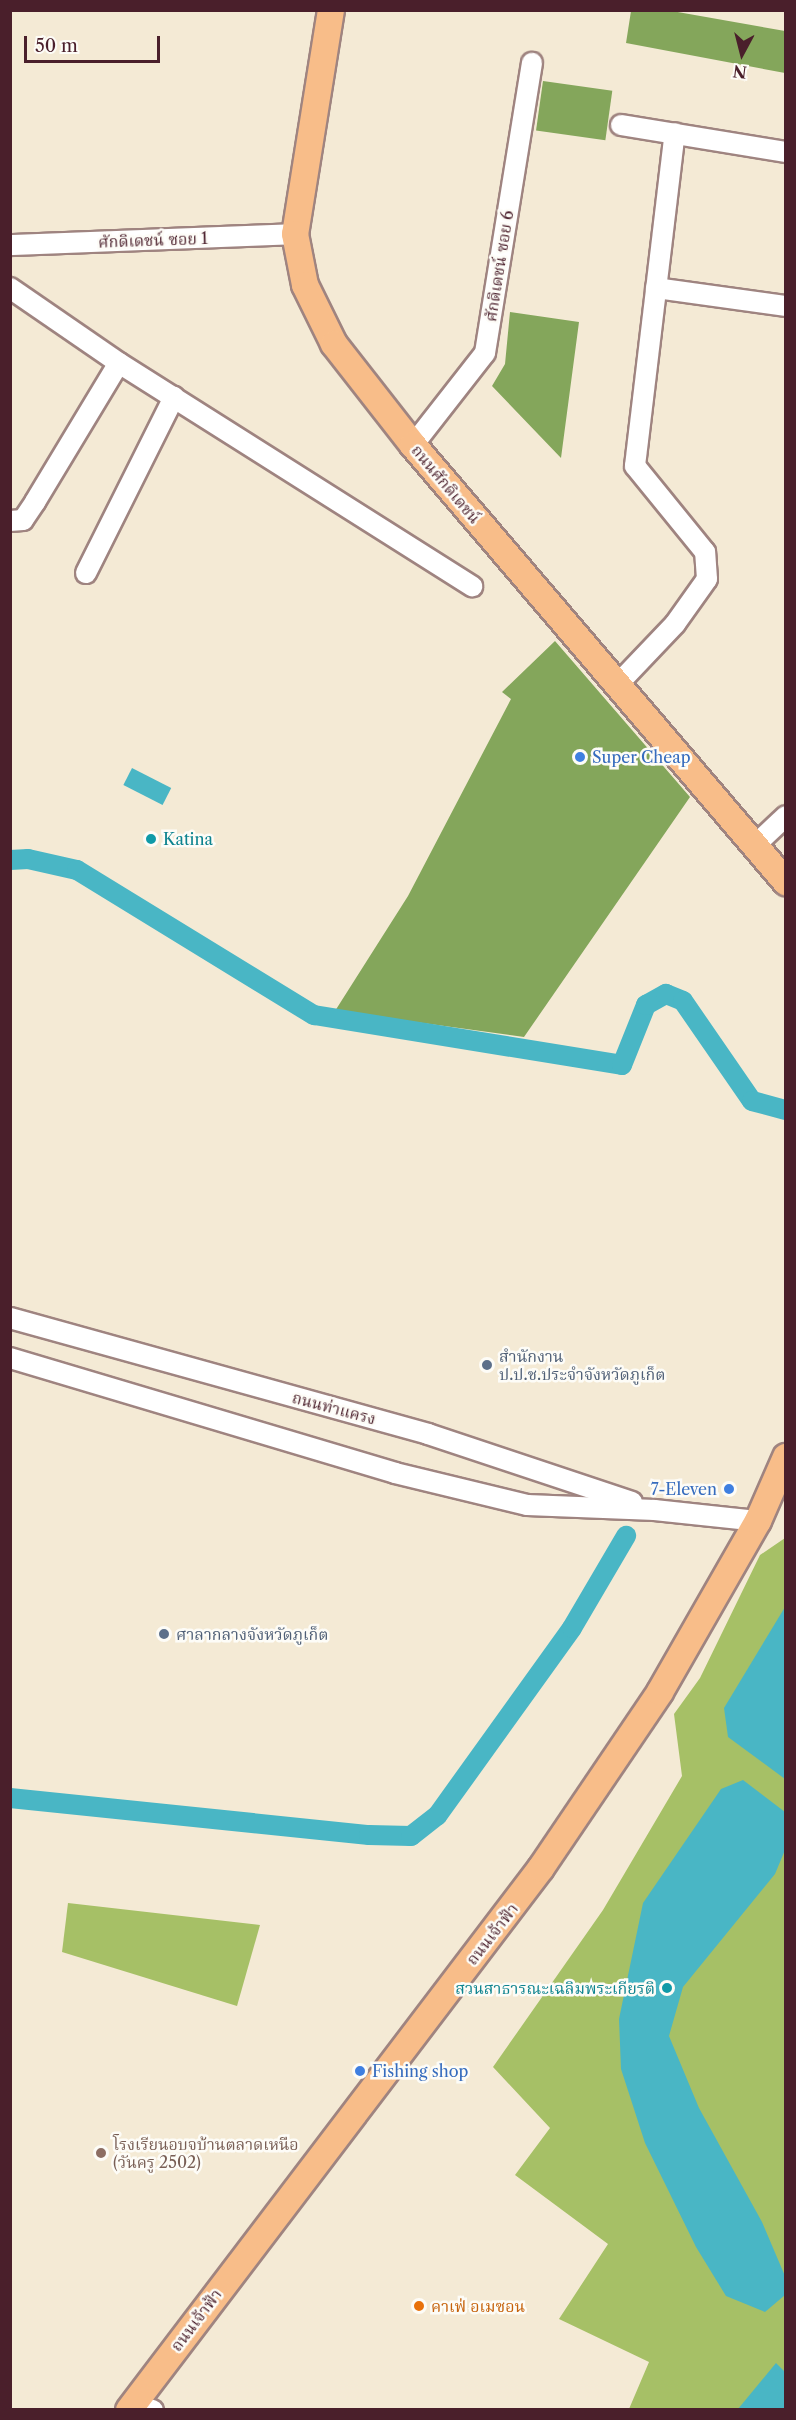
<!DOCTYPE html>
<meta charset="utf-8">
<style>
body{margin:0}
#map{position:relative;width:796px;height:2420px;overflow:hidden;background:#f4ead5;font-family:"Libre Caslon Text","Noto Serif Thai",serif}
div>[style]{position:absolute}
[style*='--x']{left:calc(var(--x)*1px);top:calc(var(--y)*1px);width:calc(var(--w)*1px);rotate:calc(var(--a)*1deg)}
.green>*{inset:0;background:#a6c066}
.forest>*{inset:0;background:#84a65b;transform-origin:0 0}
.water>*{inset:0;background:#49b6c5;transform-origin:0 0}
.canal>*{height:20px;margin:-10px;padding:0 10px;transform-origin:10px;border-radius:10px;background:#49b6c5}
.roads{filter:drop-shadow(2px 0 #9f8480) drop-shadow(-2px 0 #9f8480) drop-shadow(0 2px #9f8480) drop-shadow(0 -2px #9f8480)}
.minor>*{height:20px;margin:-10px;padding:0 10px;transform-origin:10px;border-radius:10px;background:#fff}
.major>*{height:26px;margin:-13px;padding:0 13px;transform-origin:13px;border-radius:13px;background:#f8bd89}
.dots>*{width:16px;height:16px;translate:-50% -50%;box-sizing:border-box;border:3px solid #fdfcf7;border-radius:50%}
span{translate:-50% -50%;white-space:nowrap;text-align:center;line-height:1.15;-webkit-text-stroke:5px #fdfcf7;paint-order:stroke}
.street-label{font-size:16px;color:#4a1f2b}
.shop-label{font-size:16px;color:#366cbe}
.left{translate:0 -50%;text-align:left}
.right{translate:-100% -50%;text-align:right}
.culture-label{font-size:16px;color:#0d838f}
.service-label{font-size:16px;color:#4e5e75}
.education-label{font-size:16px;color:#785e54}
.food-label{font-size:16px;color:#c56008}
.frame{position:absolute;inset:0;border:12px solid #4a1f2b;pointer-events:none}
.north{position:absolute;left:712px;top:24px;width:60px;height:60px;-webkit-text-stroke:4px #fdfcf7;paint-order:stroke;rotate:187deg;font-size:16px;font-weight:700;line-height:24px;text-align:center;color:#4a1f2b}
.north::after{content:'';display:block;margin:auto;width:21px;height:27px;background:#4a1f2b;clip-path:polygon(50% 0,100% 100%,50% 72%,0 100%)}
.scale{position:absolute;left:24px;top:36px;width:136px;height:27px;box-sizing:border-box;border:3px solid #4a1f2b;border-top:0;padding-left:8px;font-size:18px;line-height:21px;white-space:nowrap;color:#4a1f2b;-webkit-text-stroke:4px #fdfcf7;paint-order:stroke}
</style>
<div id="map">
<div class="green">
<div style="clip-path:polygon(785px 1538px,785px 2409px,629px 2409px,649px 2362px,559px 2319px,608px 2244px,515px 2175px,550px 2128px,493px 2067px,603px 1910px,682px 1776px,674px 1714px,700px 1678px,760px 1555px)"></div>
<div style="clip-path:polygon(68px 1903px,260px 1925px,237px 2006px,62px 1952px)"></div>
</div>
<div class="forest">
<div style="clip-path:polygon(631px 11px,672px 11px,785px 31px,785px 73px,626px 43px)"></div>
<div style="left:543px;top:81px;width:70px;height:50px;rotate:8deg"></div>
<div style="clip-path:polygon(510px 312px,579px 322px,561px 458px,492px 386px,505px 364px)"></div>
<div style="clip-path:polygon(555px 641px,690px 797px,524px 1037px,335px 1011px,408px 896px,511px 699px,502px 692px)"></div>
</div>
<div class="water">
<div style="left:132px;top:768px;width:44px;height:19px;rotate:27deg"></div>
<div style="clip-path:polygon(785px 1607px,785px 1779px,728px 1737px,724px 1708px)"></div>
<div style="clip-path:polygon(743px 1780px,785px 1812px,785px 1850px,775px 1874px,683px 1987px,669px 2036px,699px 2108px,762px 2222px,785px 2276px,785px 2295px,765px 2312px,726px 2296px,696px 2247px,645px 2143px,621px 2069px,619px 2019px,643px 1903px,721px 1789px)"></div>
<div style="clip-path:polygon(776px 2363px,785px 2372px,785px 2409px,738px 2409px)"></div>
</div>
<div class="canal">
<div style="--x:10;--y:860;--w:18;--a:-3"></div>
<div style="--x:28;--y:859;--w:50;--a:12.7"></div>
<div style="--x:77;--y:870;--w:278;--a:31.5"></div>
<div style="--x:314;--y:1015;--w:312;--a:9.2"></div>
<div style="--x:622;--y:1065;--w:65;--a:-68.2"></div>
<div style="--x:646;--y:1005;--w:23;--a:-29"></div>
<div style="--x:666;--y:994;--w:18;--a:22"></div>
<div style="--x:683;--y:1001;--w:121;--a:55.4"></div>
<div style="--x:752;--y:1101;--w:35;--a:15"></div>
<div style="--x:10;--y:1798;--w:361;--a:5.9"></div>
<div style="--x:369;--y:1835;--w:42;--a:1.4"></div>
<div style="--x:411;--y:1836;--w:33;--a:-38"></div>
<div style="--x:437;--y:1816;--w:231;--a:-54.3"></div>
<div style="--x:572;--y:1628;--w:107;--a:-59.6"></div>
</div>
<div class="roads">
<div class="minor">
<div style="--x:621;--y:125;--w:167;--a:9.3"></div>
<div style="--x:10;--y:245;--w:285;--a:-2.2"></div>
<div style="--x:10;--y:288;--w:132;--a:34.5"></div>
<div style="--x:119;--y:363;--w:418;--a:32.3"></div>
<div style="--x:656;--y:288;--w:131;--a:7.9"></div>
<div style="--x:413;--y:445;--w:117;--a:-52"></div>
<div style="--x:485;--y:353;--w:294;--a:-80.8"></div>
<div style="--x:10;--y:521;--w:13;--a:-4"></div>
<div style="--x:23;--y:520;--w:22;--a:-56"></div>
<div style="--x:35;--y:502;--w:162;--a:-58.9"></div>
<div style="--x:86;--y:573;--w:197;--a:-63.4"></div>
<div style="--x:617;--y:685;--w:84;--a:-46.4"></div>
<div style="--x:675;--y:624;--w:55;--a:-54.6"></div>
<div style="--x:707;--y:579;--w:27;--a:-94"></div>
<div style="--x:705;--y:552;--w:111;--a:-129.1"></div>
<div style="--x:635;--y:466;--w:335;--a:-83.2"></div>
<div style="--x:753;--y:847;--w:45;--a:-43.2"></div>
<div style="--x:10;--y:1318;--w:434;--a:15.5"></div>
<div style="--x:428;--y:1434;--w:215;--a:18.4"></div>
<div style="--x:10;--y:1358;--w:402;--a:16.6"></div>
<div style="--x:395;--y:1473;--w:136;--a:13.6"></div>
<div style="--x:527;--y:1505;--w:128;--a:2.2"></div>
<div style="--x:655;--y:1510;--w:104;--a:6.1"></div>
<div style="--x:134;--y:2404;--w:20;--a:18"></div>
</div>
<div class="major">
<div style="--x:331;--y:10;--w:227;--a:99.1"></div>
<div style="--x:295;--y:234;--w:52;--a:78.9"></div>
<div style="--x:305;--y:285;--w:66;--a:63.8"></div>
<div style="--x:334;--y:344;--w:128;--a:52"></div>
<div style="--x:413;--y:445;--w:575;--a:49.52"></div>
<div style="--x:129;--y:2410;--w:681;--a:-52.76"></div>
<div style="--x:541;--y:1868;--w:212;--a:-55.9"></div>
<div style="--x:660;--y:1692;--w:197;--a:-60.2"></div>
<div style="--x:758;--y:1521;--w:70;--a:-66.4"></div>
</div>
</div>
<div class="dots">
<div style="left:580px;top:757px;background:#3f7fe0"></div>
<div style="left:151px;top:839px;background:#0f9aa8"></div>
<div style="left:487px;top:1365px;background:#5c6f8a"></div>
<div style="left:729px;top:1489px;background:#3f7fe0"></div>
<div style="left:164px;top:1634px;background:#5c6f8a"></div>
<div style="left:667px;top:1988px;background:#0f9aa8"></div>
<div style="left:360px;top:2071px;background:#3f7fe0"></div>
<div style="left:101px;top:2153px;background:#8d6e63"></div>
<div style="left:419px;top:2306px;background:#e8710a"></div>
</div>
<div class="street-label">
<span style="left:153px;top:240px;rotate:-2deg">ศักดิเดชน์ ซอย 1</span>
<span style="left:499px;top:266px;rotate:-81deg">ศักดิเดชน์ ซอย 6</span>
<span style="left:446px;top:484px;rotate:50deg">ถนนศักดิเดชน์</span>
<span style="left:334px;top:1408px;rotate:15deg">ถนนท่าแครง</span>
<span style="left:492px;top:1934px;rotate:-52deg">ถนนเจ้าฟ้า</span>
<span style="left:196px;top:2320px;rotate:-53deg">ถนนเจ้าฟ้า</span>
</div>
<div class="shop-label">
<span class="left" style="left:592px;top:757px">Super Cheap</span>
<span class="right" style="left:717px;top:1489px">7-Eleven</span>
<span class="left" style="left:372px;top:2071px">Fishing shop</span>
</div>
<div class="culture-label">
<span class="left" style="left:163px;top:839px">Katina</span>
<span class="right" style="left:655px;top:1988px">สวนสาธารณะเฉลิมพระเกียรติ</span>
</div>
<div class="service-label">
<span class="left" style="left:499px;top:1365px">สำนักงาน<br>ป.ป.ช.ประจำจังหวัดภูเก็ต</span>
<span class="left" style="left:176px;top:1634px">ศาลากลางจังหวัดภูเก็ต</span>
</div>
<div class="education-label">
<span class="left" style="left:113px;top:2153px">โรงเรียนอบจบ้านตลาดเหนือ<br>(วันครู 2502)</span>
</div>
<div class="food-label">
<span class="left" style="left:431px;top:2306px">คาเฟ่ อเมซอน</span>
</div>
<div class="frame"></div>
<div class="north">N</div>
<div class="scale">50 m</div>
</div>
